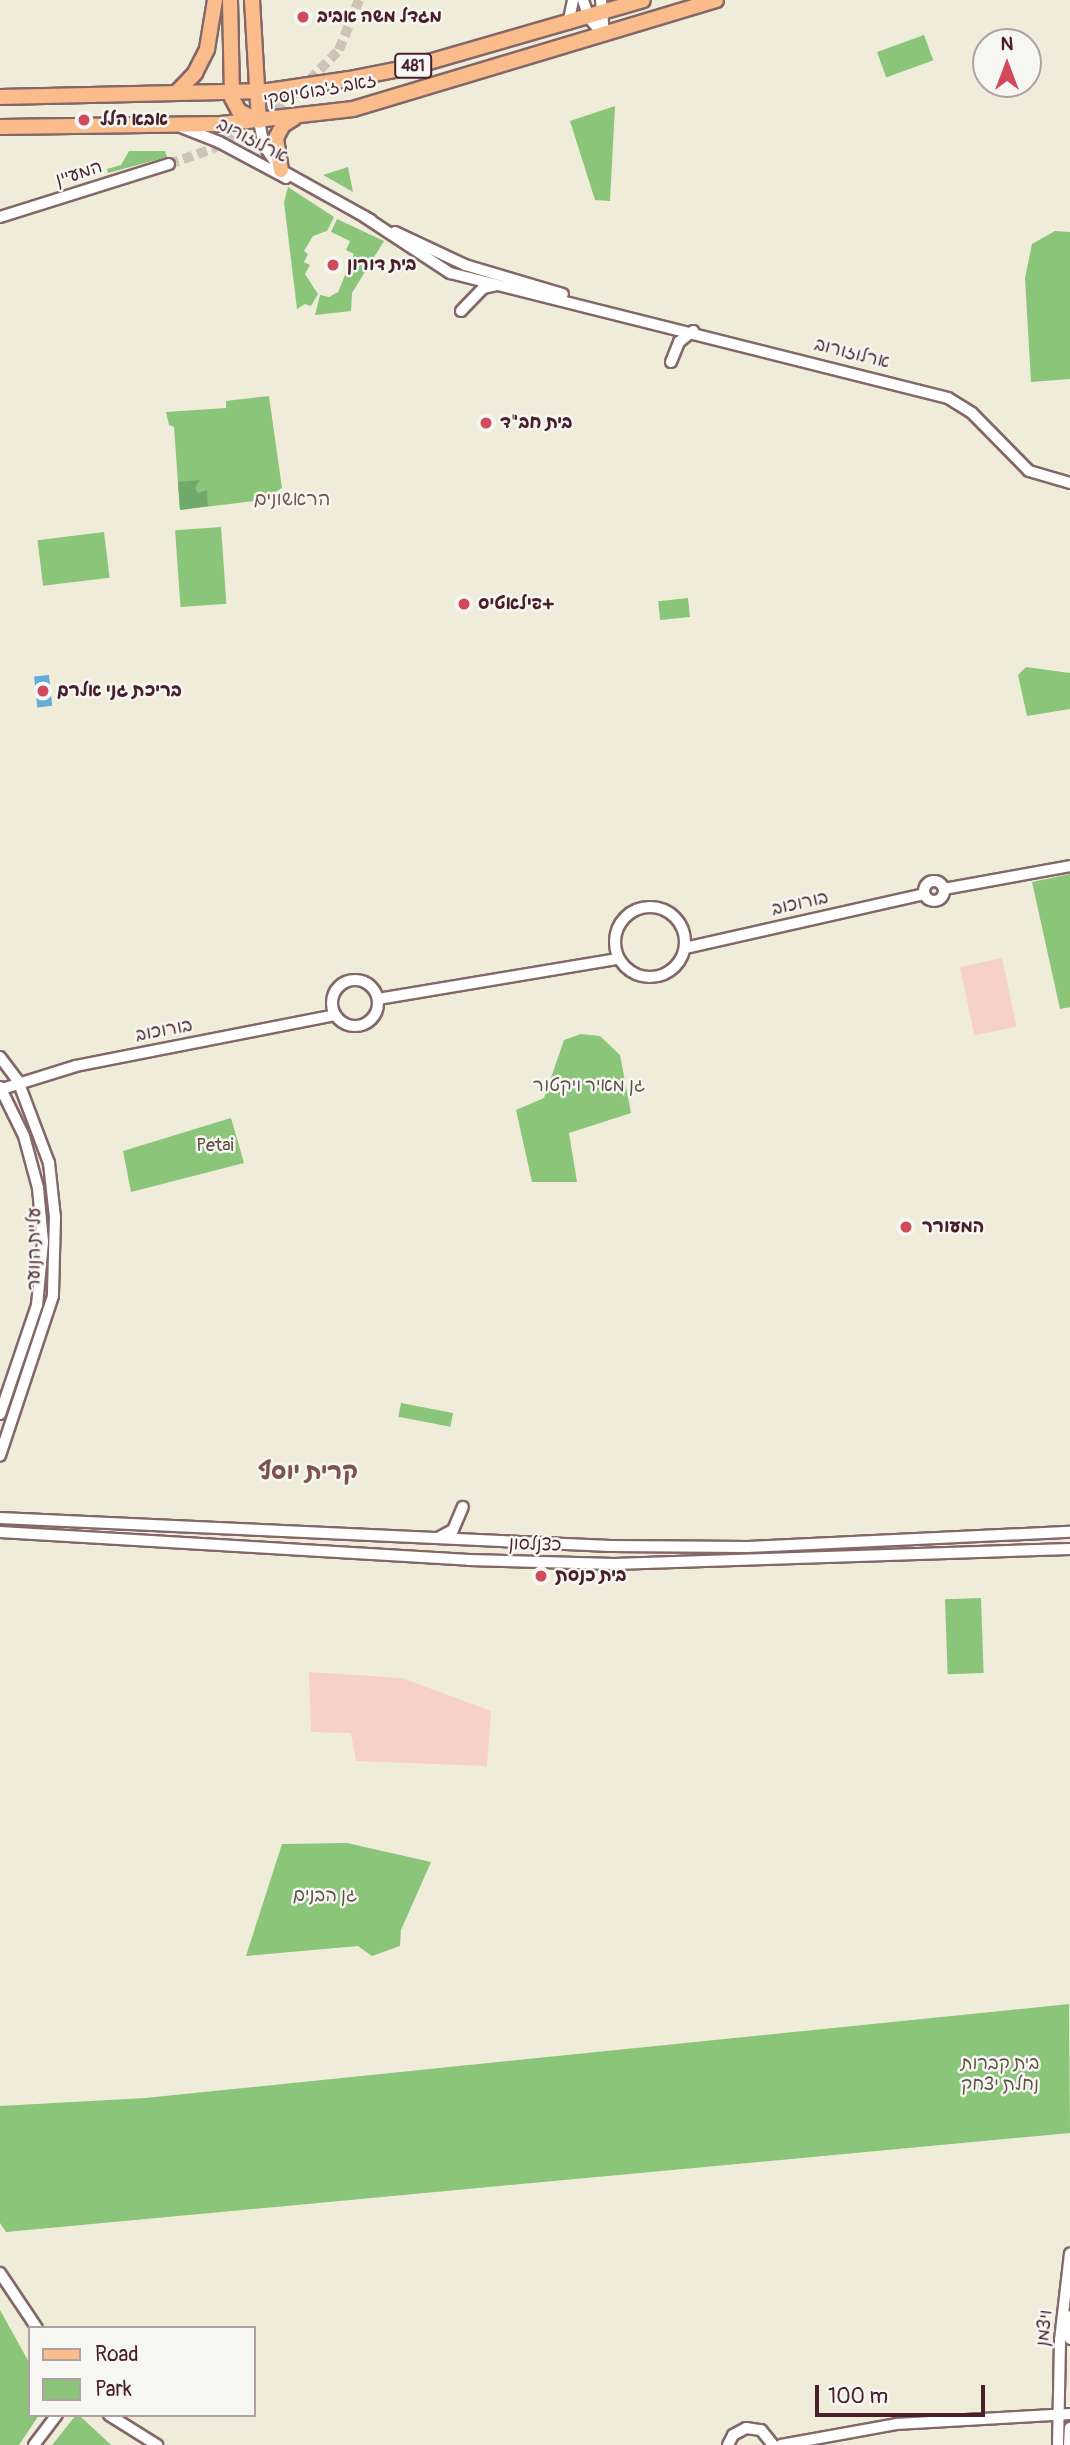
<!DOCTYPE html>
<meta charset="utf-8">
<style>
body{margin:0}
#map{position:relative;width:1070px;height:2445px;overflow:hidden;background:#efecd9;font-family:Pangolin,"Playpen Sans Hebrew",sans-serif}
div>[style]{position:absolute}
[style*='--x']{left:calc(var(--x)*1px);top:calc(var(--y)*1px);width:calc(var(--w)*1px);rotate:calc(var(--a)*1deg)}
.built>*{inset:0;background:#f7d1c9;transform-origin:0 0}
.green>*{inset:0;background:#8bc57a;transform-origin:0 0}
.forest>*{inset:0;background:#70aa6a}
.water>*{inset:0;background:#63addb;transform-origin:0 0}
.tertiary-tunnel>*{height:10px;margin-top:-5px;transform-origin:0;background:repeating-linear-gradient(90deg,#cec3b6 0 10px,transparent 0 15px)}
.roads{filter:drop-shadow(2px 0 #846768) drop-shadow(-2px 0 #846768) drop-shadow(0 2px #846768) drop-shadow(0 -2px #846768)}
.tertiary>*{height:10px;margin:-5px;padding:0 5px;transform-origin:5px;border-radius:5px;background:#fff}
.tertiary>.ring{margin:-5px;padding:0;box-sizing:content-box;background:none;border:10px solid #fff;border-radius:50%}
.primary>*{height:14px;margin:-7px;padding:0 7px;transform-origin:7px;border-radius:7px;background:#f9bc8a}
.dots>*{width:19px;height:19px;translate:-50% -50%;box-sizing:border-box;border:4px solid #f6f6f2;border-radius:50%}
span{translate:-50% -50%;white-space:nowrap;text-align:center;line-height:1.15;-webkit-text-stroke:5px #f6f6f2;paint-order:stroke}
.shield-label span{padding:2px 5px;background:#f6f6f2;border:2px solid;border-radius:5px;-webkit-text-stroke-width:0}
.shield-label{font-size:16px;color:#4a1f2b;font-weight:700}
.poi-label{font-size:18px;color:#4a1f2b;font-weight:700}
.left{translate:0 -50%;text-align:left}
.street-label{font-size:18px;color:#4a1f2b}
.park-label{font-size:18px;color:#5e5143}
.neighbourhood-label{font-size:19px;color:#7c534e}
.district-label{font-size:24px;color:#7c534e;font-weight:700}
.legend{position:absolute;left:28px;top:2326px;width:228px;height:91px;box-sizing:border-box;background:#f6f6f2;border:2px solid #b1a0a2;margin:0;padding:9px 12px;list-style:none;font-size:21px;color:#4a1f2b}
.legend li{display:flex;align-items:center;gap:14px;height:35px}
.legend b{width:35px;border:2px solid #b1a0a2}
.north{position:absolute;left:972px;top:28px;width:70px;height:70px;box-sizing:border-box;background:#f6f6f2;border:2px solid #b1a0a2;border-radius:50%;rotate:0deg;font-size:19px;font-weight:700;line-height:28px;text-align:center;color:#4a1f2b}
.north::after{content:'';display:block;margin:auto;width:24px;height:32px;background:#d1495b;clip-path:polygon(50% 0,100% 100%,50% 72%,0 100%)}
.scale{position:absolute;left:815px;top:2385px;width:170px;height:32px;box-sizing:border-box;border:4px solid #4a1f2b;border-top:0;padding-left:9px;font-size:21px;line-height:24px;white-space:nowrap;color:#4a1f2b;-webkit-text-stroke:5px #f6f6f2;paint-order:stroke}
</style>
<div id="map">
<div class="built">
<div style="left:1002px;top:958px;width:70px;height:43px;rotate:78deg"></div>
<div style="clip-path:polygon(309px 1672px,402px 1678px,491px 1711px,487px 1766px,356px 1761px,351px 1733px,311px 1732px)"></div>
</div>
<div class="green">
<div style="left:924px;top:35px;width:27px;height:50px;rotate:70deg"></div>
<div style="clip-path:polygon(615px 106px,610px 201px,595px 200px,570px 121px)"></div>
<div style="clip-path:polygon(129px 151px,165px 151px,167px 157px,108px 173px,107px 169px,121px 165px)"></div>
<div style="clip-path:polygon(348px 167px,353px 192px,323px 175px)"></div>
<div style="clip-path:polygon(288px 187px,334px 217px,327px 231px,313px 236px,304px 251px,308px 254px,304px 262px,310px 265px,305px 274px,318px 294px,311px 306px,305px 304px,297px 309px,284px 202px)"></div>
<div style="clip-path:polygon(337px 219px,384px 241px,352px 293px,351px 311px,315px 315px,320px 295px,329px 297px,338px 292px,354px 254px,346px 250px,350px 241px,331px 232px)"></div>
<div style="clip-path:polygon(1055px 231px,1070px 232px,1070px 379px,1031px 382px,1025px 278px,1032px 244px)"></div>
<div style="clip-path:polygon(269px 396px,282px 488px,263px 500px,180px 510px,174px 427px,169px 425px,166px 412px,226px 408px,226px 401px)"></div>
<div style="left:221px;top:527px;width:77px;height:46px;rotate:86deg"></div>
<div style="left:104px;top:532px;width:46px;height:67px;rotate:83deg"></div>
<div style="left:688px;top:598px;width:19px;height:30px;rotate:84deg"></div>
<div style="clip-path:polygon(1026px 667px,1070px 673px,1070px 709px,1027px 716px,1018px 675px)"></div>
<div style="clip-path:polygon(1070px 874px,1070px 1007px,1060px 1009px,1032px 882px)"></div>
<div style="clip-path:polygon(581px 1034px,600px 1036px,620px 1055px,631px 1113px,569px 1133px,577px 1182px,532px 1182px,516px 1110px,544px 1098px,564px 1040px)"></div>
<div style="clip-path:polygon(231px 1118px,244px 1163px,131px 1192px,123px 1151px)"></div>
<div style="left:401px;top:1403px;width:53px;height:14px;rotate:11deg"></div>
<div style="left:981px;top:1598px;width:75px;height:36px;rotate:88deg"></div>
<div style="clip-path:polygon(347px 1843px,431px 1862px,401px 1930px,400px 1946px,372px 1956px,358px 1946px,246px 1956px,282px 1844px)"></div>
<div style="clip-path:polygon(1069px 2004px,1070px 2133px,6px 2232px,0 2223px,0 2106px,145px 2098px)"></div>
<div style="clip-path:polygon(0 2310px,30px 2364px,30px 2415px,39px 2415px,19px 2445px,0 2445px)"></div>
<div style="clip-path:polygon(76px 2415px,79px 2415px,111px 2445px,52px 2445px)"></div>
</div>
<div class="forest">
<div style="clip-path:polygon(200px 480px,195px 488px,198px 493px,207px 490px,208px 506px,180px 510px,178px 482px)"></div>
</div>
<div class="water">
<div style="left:49px;top:675px;width:31px;height:15px;rotate:84deg"></div>
</div>
<div class="tertiary-tunnel">
<div style="--x:169;--y:164;--w:46;--a:-19.2"></div>
<div style="--x:212;--y:149;--w:105;--a:-33.7"></div>
<div style="--x:299;--y:91;--w:57;--a:-45.7"></div>
<div style="--x:339;--y:50;--w:54;--a:-68.2"></div>
</div>
<div class="roads">
<div class="tertiary">
<div style="--x:583;--y:0;--w:19;--a:72"></div>
<div style="--x:589;--y:18;--w:23;--a:49"></div>
<div style="--x:601;--y:0;--w:35;--a:85"></div>
<div style="--x:568;--y:24;--w:25;--a:-78"></div>
<div style="--x:259;--y:121;--w:25;--a:79"></div>
<div style="--x:264;--y:146;--w:29;--a:55"></div>
<div style="--x:281;--y:170;--w:103;--a:29.1"></div>
<div style="--x:181;--y:127;--w:41;--a:21.5"></div>
<div style="--x:219;--y:142;--w:76;--a:28.2"></div>
<div style="--x:0;--y:217;--w:177;--a:-17.4"></div>
<div style="--x:365;--y:217;--w:102;--a:33.4"></div>
<div style="--x:450;--y:273;--w:513;--a:14.09"></div>
<div style="--x:948;--y:398;--w:28;--a:32"></div>
<div style="--x:972;--y:413;--w:81;--a:45.5"></div>
<div style="--x:1029;--y:471;--w:43;--a:16.3"></div>
<div style="--x:395;--y:232;--w:77;--a:25.2"></div>
<div style="--x:465;--y:265;--w:102;--a:16.5"></div>
<div style="--x:461;--y:311;--w:32;--a:-46"></div>
<div style="--x:483;--y:288;--w:14;--a:-12"></div>
<div style="--x:671;--y:362;--w:22;--a:-68"></div>
<div style="--x:679;--y:342;--w:18;--a:-38"></div>
<div class="ring" style="left:924px;top:881px;width:10px;height:10px"></div>
<div style="--x:944;--y:889;--w:128;--a:-10.3"></div>
<div class="ring" style="left:615px;top:907px;width:60px;height:60px"></div>
<div style="--x:685;--y:948;--w:245;--a:-12.7"></div>
<div class="ring" style="left:332px;top:980px;width:36px;height:36px"></div>
<div style="--x:378;--y:999;--w:243;--a:-9.5"></div>
<div style="--x:0;--y:1057;--w:30;--a:53"></div>
<div style="--x:18;--y:1081;--w:88;--a:69.3"></div>
<div style="--x:49;--y:1163;--w:54;--a:83.7"></div>
<div style="--x:55;--y:1217;--w:79;--a:91.5"></div>
<div style="--x:53;--y:1296;--w:168;--a:108.4"></div>
<div style="--x:0;--y:1087;--w:55;--a:63.9"></div>
<div style="--x:24;--y:1136;--w:54;--a:74.9"></div>
<div style="--x:38;--y:1188;--w:54;--a:84.7"></div>
<div style="--x:43;--y:1242;--w:63;--a:95.4"></div>
<div style="--x:37;--y:1305;--w:115;--a:108.7"></div>
<div style="--x:2;--y:1089;--w:77;--a:-17.3"></div>
<div style="--x:76;--y:1066;--w:264;--a:-11.1"></div>
<div style="--x:0;--y:1518;--w:611;--a:2.63"></div>
<div style="--x:610;--y:1546;--w:138;--a:0.4"></div>
<div style="--x:748;--y:1547;--w:322;--a:-2.7"></div>
<div style="--x:0;--y:1532;--w:470;--a:3.4"></div>
<div style="--x:469;--y:1560;--w:145;--a:1.6"></div>
<div style="--x:614;--y:1564;--w:456;--a:-1.9"></div>
<div style="--x:438;--y:1538;--w:17;--a:-28"></div>
<div style="--x:453;--y:1530;--w:25;--a:-67"></div>
<div style="--x:0;--y:2273;--w:66;--a:56.1"></div>
<div style="--x:1068;--y:2316;--w:23;--a:85"></div>
<div style="--x:109;--y:2415;--w:57;--a:32"></div>
<div style="--x:34;--y:2445;--w:38;--a:-53"></div>
<div style="--x:728;--y:2445;--w:11;--a:-63"></div>
<div style="--x:733;--y:2435;--w:15;--a:-28"></div>
<div style="--x:746;--y:2428;--w:15;--a:8"></div>
<div style="--x:761;--y:2430;--w:19;--a:51"></div>
<div style="--x:781;--y:2445;--w:117;--a:-10.3"></div>
<div style="--x:896;--y:2424;--w:174;--a:-3.3"></div>
<div style="--x:1058;--y:2445;--w:105;--a:-88.9"></div>
<div style="--x:1060;--y:2340;--w:87;--a:-83.4"></div>
<div style="--x:1069;--y:2445;--w:17;--a:-87"></div>
</div>
<div class="primary">
<div style="--x:230;--y:0;--w:98;--a:88.8"></div>
<div style="--x:232;--y:98;--w:15;--a:62"></div>
<div style="--x:239;--y:111;--w:18;--a:27"></div>
<div style="--x:252;--y:0;--w:121;--a:86.7"></div>
<div style="--x:176;--y:93;--w:28;--a:-46"></div>
<div style="--x:195;--y:73;--w:27;--a:-63"></div>
<div style="--x:207;--y:49;--w:50;--a:-80.7"></div>
<div style="--x:0;--y:97;--w:268;--a:-1.3"></div>
<div style="--x:268;--y:91;--w:82;--a:-8.4"></div>
<div style="--x:349;--y:79;--w:67;--a:-11.1"></div>
<div style="--x:415;--y:66;--w:237;--a:-16.1"></div>
<div style="--x:0;--y:127;--w:221;--a:-0.8"></div>
<div style="--x:221;--y:124;--w:133;--a:-6.5"></div>
<div style="--x:353;--y:109;--w:379;--a:-16.7"></div>
<div style="--x:281;--y:170;--w:32;--a:-99"></div>
<div style="--x:276;--y:138;--w:15;--a:-62"></div>
<div style="--x:283;--y:125;--w:13;--a:-32"></div>
</div>
</div>
<div class="dots">
<div style="left:303px;top:17px;background:#d1495b"></div>
<div style="left:84px;top:120px;background:#d1495b"></div>
<div style="left:333px;top:265px;background:#d1495b"></div>
<div style="left:486px;top:423px;background:#d1495b"></div>
<div style="left:464px;top:604px;background:#d1495b"></div>
<div style="left:43px;top:691px;background:#d1495b"></div>
<div style="left:906px;top:1227px;background:#d1495b"></div>
<div style="left:541px;top:1576px;background:#d1495b"></div>
</div>
<div class="shield-label">
<span style="left:413px;top:66px">481</span>
</div>
<div class="poi-label">
<span class="left" style="left:317px;top:17px">מגדל משה אביב</span>
<span class="left" style="left:100px;top:120px">אבא הלל</span>
<span class="left" style="left:347px;top:265px">בית דורון</span>
<span class="left" style="left:500px;top:423px">בית חב"ד</span>
<span class="left" style="left:478px;top:604px">פילאטיס+</span>
<span class="left" style="left:57px;top:691px">בריכת גני אלרם</span>
<span class="left" style="left:922px;top:1227px">המעורר</span>
<span class="left" style="left:555px;top:1576px">בית כנסת</span>
</div>
<div class="street-label">
<span style="left:320px;top:91px;rotate:-10deg">זאב ז'בוטינסקי</span>
<span style="left:252px;top:141px;rotate:27deg">ארלוזורוב</span>
<span style="left:79px;top:174px;rotate:-17deg">המעיין</span>
<span style="left:852px;top:354px;rotate:14deg">ארלוזורוב</span>
<span style="left:800px;top:904px;rotate:-13deg">בורוכוב</span>
<span style="left:164px;top:1031px;rotate:-11deg">בורוכוב</span>
<span style="left:35px;top:1249px;rotate:-90deg">עליית הנוער</span>
<span style="left:535px;top:1545px;rotate:2deg">כצנלסון</span>
<span style="left:1045px;top:2328px;rotate:-84deg">ויצמן</span>
</div>
<div class="park-label">
<span style="left:589px;top:1086px">גן מאיר ויקטור</span>
<span style="left:215px;top:1146px">Petai</span>
<span style="left:325px;top:1896px">גן הבנים</span>
<span style="left:1000px;top:2075px">בית קברות<br>נחלת יצחק</span>
</div>
<div class="neighbourhood-label">
<span style="left:292px;top:500px">הראשונים</span>
</div>
<div class="district-label">
<span style="left:308px;top:1472px">קרית יוסף</span>
</div>
<ul class="legend">
<li><b style="height:9px;background:#f9bc8a"></b>Road</li>
<li><b style="height:19px;background:#8bc57a"></b>Park</li>
</ul>
<div class="north">N</div>
<div class="scale">100 m</div>
</div>
